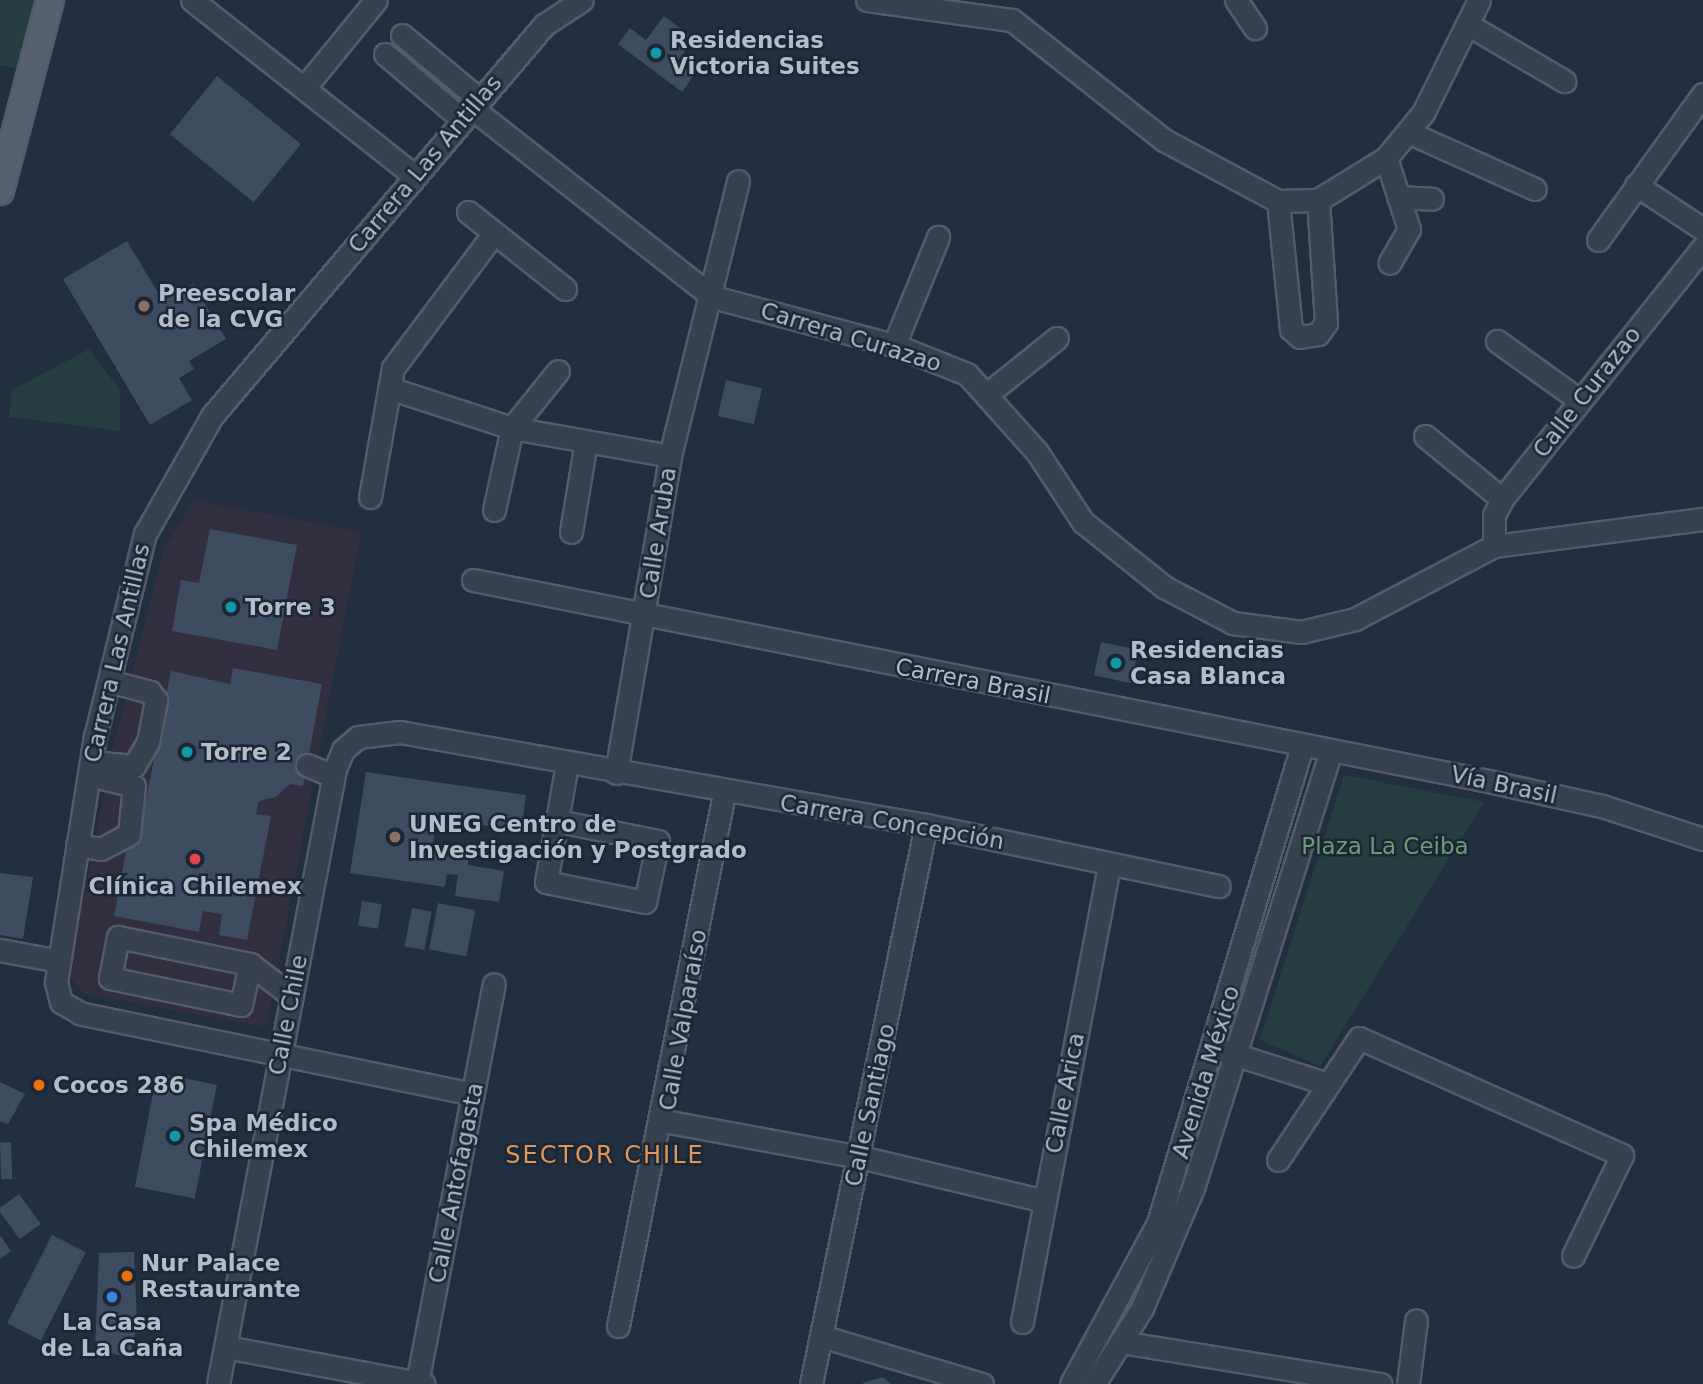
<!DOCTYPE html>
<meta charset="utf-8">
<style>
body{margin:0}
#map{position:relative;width:1703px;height:1384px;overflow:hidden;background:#222f41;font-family:"DejaVu Sans",sans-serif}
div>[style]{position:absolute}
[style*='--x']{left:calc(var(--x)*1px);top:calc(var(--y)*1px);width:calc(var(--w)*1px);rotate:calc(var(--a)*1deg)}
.medical>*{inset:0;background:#322f41}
.green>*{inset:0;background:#243e42}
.building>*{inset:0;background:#3e4c61;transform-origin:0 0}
.roads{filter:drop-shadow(2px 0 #525c6b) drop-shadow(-2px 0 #525c6b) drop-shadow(0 2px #525c6b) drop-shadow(0 -2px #525c6b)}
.minor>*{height:21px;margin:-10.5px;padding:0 10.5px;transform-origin:10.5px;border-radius:10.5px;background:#374150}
.major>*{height:26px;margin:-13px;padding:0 13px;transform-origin:13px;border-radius:13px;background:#556070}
.dots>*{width:19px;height:19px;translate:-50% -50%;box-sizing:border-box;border:4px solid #1c2635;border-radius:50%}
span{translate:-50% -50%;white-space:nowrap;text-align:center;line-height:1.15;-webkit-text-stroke:5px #1c2635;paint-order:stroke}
.poi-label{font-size:23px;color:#b3bccb;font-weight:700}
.left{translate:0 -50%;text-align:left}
.street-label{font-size:23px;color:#b3bccb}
.park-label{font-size:23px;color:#689e76}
.neighbourhood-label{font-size:24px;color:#de975b;letter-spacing:2px}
</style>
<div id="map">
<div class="medical">
<div style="clip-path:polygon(194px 500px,361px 532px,266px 1027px,85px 994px,68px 975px,114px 743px,165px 547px)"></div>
</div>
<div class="green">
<div style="clip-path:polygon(0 0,38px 0,18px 69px,0 65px)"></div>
<div style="clip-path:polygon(89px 349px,120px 390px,120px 431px,9px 417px,12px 390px)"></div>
<div style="clip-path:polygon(1344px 775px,1484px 802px,1320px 1066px,1260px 1040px)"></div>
</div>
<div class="building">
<div style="clip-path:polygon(664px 16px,694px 39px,677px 62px,694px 75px,682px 92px,618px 44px,630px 28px,646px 40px)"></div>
<div style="left:217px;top:76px;width:108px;height:75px;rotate:39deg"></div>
<div style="clip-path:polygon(127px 241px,163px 301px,193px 284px,226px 339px,189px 361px,194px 369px,179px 378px,192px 400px,150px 425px,63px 279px)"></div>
<div style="left:726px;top:380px;width:37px;height:37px;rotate:13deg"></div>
<div style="clip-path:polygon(210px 529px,297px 545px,277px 650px,172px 631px,181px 580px,199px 583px)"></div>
<div style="left:1101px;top:642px;width:38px;height:34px;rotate:12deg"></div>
<div style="clip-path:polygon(233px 668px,322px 684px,303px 786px,290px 784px,276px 797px,259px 801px,256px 814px,271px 816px,247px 940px,219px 935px,222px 914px,203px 911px,199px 932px,114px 916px,127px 846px,137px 847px,171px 671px,230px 684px)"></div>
<div style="clip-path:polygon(366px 772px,526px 795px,521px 831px,437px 818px,433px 844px,452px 847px,451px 857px,468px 860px,468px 865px,504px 871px,499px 902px,455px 896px,458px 875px,447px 874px,445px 887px,350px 873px)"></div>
<div style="clip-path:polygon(0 873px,33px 877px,23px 939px,0 935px)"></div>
<div style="left:362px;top:901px;width:20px;height:25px;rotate:9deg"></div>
<div style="left:438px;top:903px;width:38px;height:47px;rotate:11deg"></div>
<div style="left:412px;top:908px;width:20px;height:39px;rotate:11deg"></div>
<div style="left:157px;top:1073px;width:61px;height:116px;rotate:11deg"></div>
<div style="clip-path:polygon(36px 1081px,47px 1089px,41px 1095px,31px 1089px)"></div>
<div style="clip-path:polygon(0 1082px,25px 1094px,8px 1124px,0 1121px)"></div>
<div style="left:11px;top:1142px;width:37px;height:11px;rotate:88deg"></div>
<div style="left:19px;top:1194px;width:37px;height:26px;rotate:54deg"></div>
<div style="clip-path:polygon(0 1235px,11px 1251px,0 1259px)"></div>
<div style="left:52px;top:1235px;width:38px;height:99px;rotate:27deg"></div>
<div style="clip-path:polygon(134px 1252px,137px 1322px,130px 1358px,95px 1349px,99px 1253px)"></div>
<div style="clip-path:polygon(883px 1377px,891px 1384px,863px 1384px,863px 1383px)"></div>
</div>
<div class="roads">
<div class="minor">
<div style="--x:192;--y:0;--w:284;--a:38.3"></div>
<div style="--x:867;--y:0;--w:146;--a:7.9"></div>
<div style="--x:1012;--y:20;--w:194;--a:38.3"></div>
<div style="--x:1164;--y:140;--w:129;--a:28.2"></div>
<div style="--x:1278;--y:201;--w:40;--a:-1.4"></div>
<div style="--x:1318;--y:200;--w:80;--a:-31.7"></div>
<div style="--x:1386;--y:158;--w:58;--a:-50.6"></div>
<div style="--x:1423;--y:113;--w:126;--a:-63.6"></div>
<div style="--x:1236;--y:0;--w:34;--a:56"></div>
<div style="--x:1467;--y:24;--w:113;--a:30.4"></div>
<div style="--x:402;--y:35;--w:102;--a:39.8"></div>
<div style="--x:385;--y:54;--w:102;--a:40.2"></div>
<div style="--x:305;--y:87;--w:112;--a:-50.8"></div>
<div style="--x:473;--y:109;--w:305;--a:38.1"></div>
<div style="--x:713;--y:297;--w:187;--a:14.9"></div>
<div style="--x:894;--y:345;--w:79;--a:21.7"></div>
<div style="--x:967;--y:374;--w:105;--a:48.1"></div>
<div style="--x:1037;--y:452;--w:84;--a:56.7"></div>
<div style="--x:1083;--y:522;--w:104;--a:38.7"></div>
<div style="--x:1164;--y:587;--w:78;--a:27.6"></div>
<div style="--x:1233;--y:623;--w:69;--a:7.5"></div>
<div style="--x:1301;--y:632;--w:56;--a:-13.5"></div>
<div style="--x:1355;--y:619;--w:157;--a:-27.7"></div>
<div style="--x:1494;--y:546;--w:211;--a:-7.4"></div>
<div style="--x:1408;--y:132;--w:139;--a:24.2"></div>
<div style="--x:1386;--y:158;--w:75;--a:72.1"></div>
<div style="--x:1409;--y:229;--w:39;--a:120"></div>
<div style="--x:1636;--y:185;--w:80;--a:33.3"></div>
<div style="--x:1398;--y:197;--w:34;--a:3"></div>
<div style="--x:1278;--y:201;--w:129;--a:84.2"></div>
<div style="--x:1291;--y:329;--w:12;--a:42"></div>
<div style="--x:1300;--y:337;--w:18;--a:-9"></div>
<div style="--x:1318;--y:334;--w:14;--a:-54"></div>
<div style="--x:1326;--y:323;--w:123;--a:-93.7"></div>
<div style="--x:468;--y:212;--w:124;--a:38.4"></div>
<div style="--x:1598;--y:240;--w:180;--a:-54.3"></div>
<div style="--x:1497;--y:341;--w:101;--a:35.7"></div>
<div style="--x:894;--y:345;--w:117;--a:-67.8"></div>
<div style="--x:389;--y:388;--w:129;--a:18"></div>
<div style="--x:512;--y:428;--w:160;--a:10"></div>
<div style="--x:986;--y:395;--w:91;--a:-38.8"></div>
<div style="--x:1425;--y:436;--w:99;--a:39.3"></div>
<div style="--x:370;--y:497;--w:131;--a:-79.9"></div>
<div style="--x:393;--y:368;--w:169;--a:-53.2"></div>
<div style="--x:494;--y:510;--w:84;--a:-77.6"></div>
<div style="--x:512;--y:428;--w:73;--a:-51.1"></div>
<div style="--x:571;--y:532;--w:92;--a:-80.6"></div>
<div style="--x:1494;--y:546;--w:31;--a:-90"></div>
<div style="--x:1494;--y:515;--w:18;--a:-63"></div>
<div style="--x:1502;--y:499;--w:322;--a:-51.4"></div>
<div style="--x:473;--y:580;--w:1035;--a:11.2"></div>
<div style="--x:1488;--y:781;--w:117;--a:12.4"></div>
<div style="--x:1602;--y:806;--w:106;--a:18.1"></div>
<div style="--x:91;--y:762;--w:43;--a:5.3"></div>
<div style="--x:134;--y:766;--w:28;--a:-60"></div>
<div style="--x:148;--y:742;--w:43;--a:-79.2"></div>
<div style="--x:156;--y:700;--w:10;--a:-127"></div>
<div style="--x:150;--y:692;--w:42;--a:-165"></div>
<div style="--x:307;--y:765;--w:28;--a:23"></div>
<div style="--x:616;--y:773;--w:322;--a:-80.3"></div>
<div style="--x:670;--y:456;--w:283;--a:-76.1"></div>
<div style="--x:558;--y:821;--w:102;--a:11.3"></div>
<div style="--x:658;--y:841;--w:62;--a:102"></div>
<div style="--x:645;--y:902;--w:101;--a:-168.6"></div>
<div style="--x:546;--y:882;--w:120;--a:-79.9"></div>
<div style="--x:77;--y:845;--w:24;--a:9"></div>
<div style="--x:101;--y:849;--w:32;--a:-28"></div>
<div style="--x:129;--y:834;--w:48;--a:-84.1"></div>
<div style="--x:134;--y:786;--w:34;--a:-166"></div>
<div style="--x:0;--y:950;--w:60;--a:10.6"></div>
<div style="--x:250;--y:964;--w:42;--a:102.4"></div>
<div style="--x:241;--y:1005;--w:134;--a:-168.4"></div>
<div style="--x:110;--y:978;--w:42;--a:-79"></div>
<div style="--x:118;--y:937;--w:135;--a:11.6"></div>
<div style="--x:250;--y:964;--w:53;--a:37.3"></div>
<div style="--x:1224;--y:1051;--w:109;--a:17.6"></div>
<div style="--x:473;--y:1094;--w:401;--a:-168.4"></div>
<div style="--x:80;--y:1013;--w:22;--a:-150"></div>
<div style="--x:61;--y:1002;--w:21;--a:-104"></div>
<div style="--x:56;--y:982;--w:248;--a:-81"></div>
<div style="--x:95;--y:737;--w:209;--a:-76.2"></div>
<div style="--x:145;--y:534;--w:136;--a:-60.4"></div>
<div style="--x:212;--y:416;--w:513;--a:-49.67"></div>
<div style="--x:544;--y:25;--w:45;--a:-33.3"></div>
<div style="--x:664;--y:1121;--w:199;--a:10.4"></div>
<div style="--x:860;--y:1157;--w:190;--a:13.4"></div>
<div style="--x:1278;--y:1160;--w:146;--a:-56.4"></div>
<div style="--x:1359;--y:1038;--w:288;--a:24"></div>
<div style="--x:1622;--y:1155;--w:112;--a:115.9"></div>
<div style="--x:1022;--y:1322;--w:465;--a:-79.2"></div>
<div style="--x:618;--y:1326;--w:542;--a:-78.73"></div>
<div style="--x:821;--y:1336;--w:168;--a:16.6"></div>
<div style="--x:1121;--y:1342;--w:263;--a:9.2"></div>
<div style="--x:226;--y:1347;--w:201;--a:10.6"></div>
<div style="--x:417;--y:1383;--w:406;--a:-79.1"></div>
<div style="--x:218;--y:1384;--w:626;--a:-79.23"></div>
<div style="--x:335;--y:769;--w:21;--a:-67"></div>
<div style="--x:343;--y:750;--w:20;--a:-41"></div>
<div style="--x:358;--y:737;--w:42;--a:-6.8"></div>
<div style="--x:400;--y:732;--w:534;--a:10.03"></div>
<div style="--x:926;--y:825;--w:299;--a:11.8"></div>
<div style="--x:811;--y:1384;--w:571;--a:-78.38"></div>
<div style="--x:1071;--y:1384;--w:183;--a:-61.6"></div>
<div style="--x:1158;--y:1223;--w:499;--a:-73.2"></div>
<div style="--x:1094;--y:1384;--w:90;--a:-57.7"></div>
<div style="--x:1142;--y:1308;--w:130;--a:-67"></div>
<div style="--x:1193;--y:1188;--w:459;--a:-72.5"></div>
<div style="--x:1408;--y:1384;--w:64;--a:-82.8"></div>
</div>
<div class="major">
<div style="--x:0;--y:191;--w:197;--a:-75.3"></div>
</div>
</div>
<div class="dots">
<div style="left:656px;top:53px;background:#0f9aa8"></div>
<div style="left:144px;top:306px;background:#8d6e63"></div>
<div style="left:231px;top:607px;background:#0f9aa8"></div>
<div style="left:1116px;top:663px;background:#0f9aa8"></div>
<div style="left:187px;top:752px;background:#0f9aa8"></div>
<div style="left:395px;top:837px;background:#8d6e63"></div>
<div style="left:195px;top:859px;background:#e0444e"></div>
<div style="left:39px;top:1085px;background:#e8710a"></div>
<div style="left:175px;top:1136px;background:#0f9aa8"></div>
<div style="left:127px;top:1276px;background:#e8710a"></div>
<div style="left:112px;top:1297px;background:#3f7fe0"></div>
</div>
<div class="poi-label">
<span class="left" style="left:670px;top:53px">Residencias<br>Victoria Suites</span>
<span class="left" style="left:158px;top:306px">Preescolar<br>de la CVG</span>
<span class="left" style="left:245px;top:607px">Torre 3</span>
<span class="left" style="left:1130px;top:663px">Residencias<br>Casa Blanca</span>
<span class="left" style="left:201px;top:752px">Torre 2</span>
<span class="left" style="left:409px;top:837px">UNEG Centro de<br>Investigación y Postgrado</span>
<span style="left:195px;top:886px">Clínica Chilemex</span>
<span class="left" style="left:53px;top:1085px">Cocos 286</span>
<span class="left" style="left:189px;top:1136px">Spa Médico<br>Chilemex</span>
<span class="left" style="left:141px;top:1276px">Nur Palace<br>Restaurante</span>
<span style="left:112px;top:1335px">La Casa<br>de La Caña</span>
</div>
<div class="street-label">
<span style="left:425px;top:164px;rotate:-50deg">Carrera Las Antillas</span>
<span style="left:851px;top:337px;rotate:17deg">Carrera Curazao</span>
<span style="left:1587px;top:392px;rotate:-52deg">Calle Curazao</span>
<span style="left:658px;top:533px;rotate:-81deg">Calle Aruba</span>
<span style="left:117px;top:653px;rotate:-77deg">Carrera Las Antillas</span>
<span style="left:973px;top:681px;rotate:11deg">Carrera Brasil</span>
<span style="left:1504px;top:785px;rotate:12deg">Vía Brasil</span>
<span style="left:892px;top:822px;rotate:10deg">Carrera Concepción</span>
<span style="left:288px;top:1015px;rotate:-79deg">Calle Chile</span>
<span style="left:683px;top:1020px;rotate:-80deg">Calle Valparaíso</span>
<span style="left:1206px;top:1072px;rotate:-73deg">Avenida México</span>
<span style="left:1065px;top:1093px;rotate:-79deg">Calle Arica</span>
<span style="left:870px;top:1105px;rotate:-78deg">Calle Santiago</span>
<span style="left:456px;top:1183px;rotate:-79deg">Calle Antofagasta</span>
</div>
<div class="park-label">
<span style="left:1385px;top:846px">Plaza La Ceiba</span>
</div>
<div class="neighbourhood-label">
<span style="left:605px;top:1156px">SECTOR CHILE</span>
</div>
</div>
